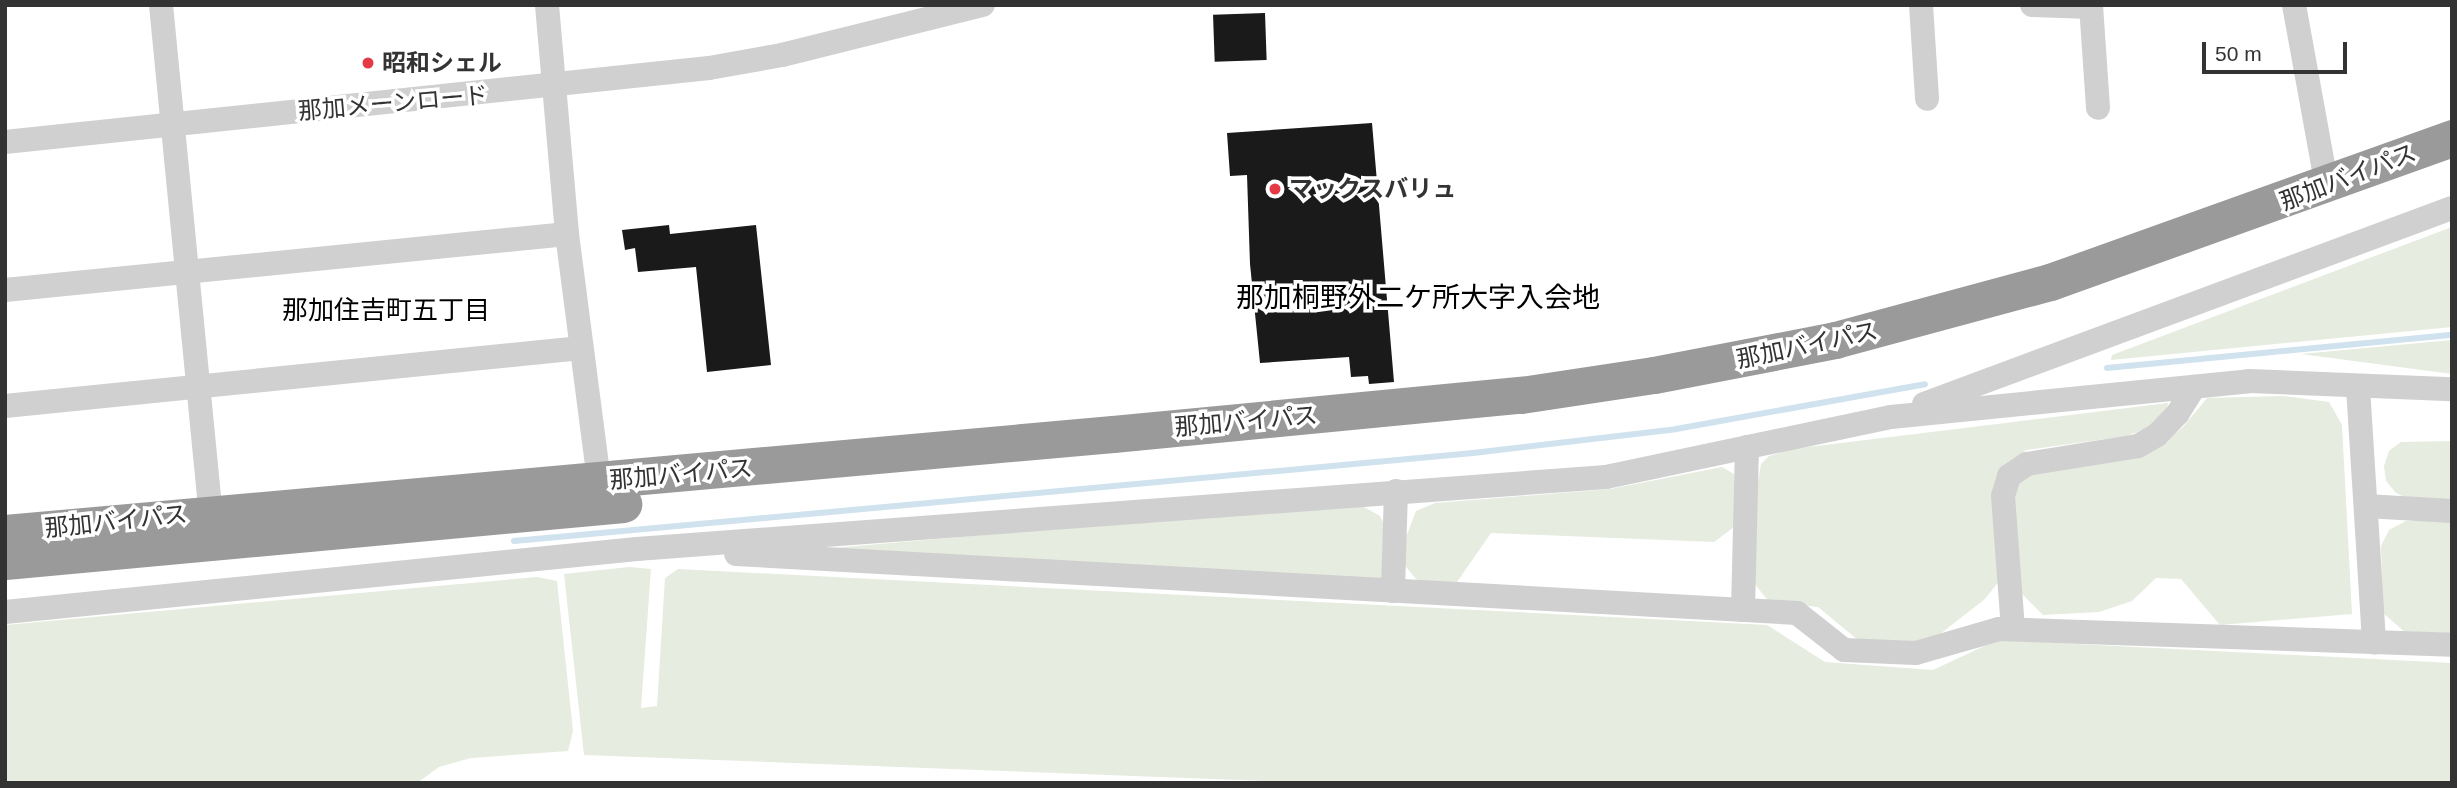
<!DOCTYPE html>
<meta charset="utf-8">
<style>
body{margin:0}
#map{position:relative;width:2457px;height:788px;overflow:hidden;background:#fff;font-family:Arial,"Noto Sans JP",sans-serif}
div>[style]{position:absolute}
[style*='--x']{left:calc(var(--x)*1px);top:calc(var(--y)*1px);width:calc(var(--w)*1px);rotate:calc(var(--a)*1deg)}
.green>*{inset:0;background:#e6ecdf}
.stream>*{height:6px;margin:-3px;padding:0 3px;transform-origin:3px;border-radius:3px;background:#cfe2ee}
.building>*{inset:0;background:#1a1a1a;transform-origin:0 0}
.minor>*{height:24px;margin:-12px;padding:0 12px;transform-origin:12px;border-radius:12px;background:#d0d0d0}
.highway>*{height:37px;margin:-18.5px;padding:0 18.5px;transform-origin:18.5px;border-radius:18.5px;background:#9a9a9a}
.dots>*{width:19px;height:19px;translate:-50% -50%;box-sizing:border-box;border:4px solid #fff;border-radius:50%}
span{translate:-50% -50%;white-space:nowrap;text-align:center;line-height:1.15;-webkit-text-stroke:7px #fff;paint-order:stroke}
.poi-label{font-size:24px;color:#333;font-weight:700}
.left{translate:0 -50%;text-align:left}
.street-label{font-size:24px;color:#333}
.neighbourhood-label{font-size:26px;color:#000}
.quarter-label{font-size:28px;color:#000}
.frame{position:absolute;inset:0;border:7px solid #333;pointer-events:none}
.scale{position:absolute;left:2202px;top:42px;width:145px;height:32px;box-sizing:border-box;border:4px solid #333;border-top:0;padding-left:9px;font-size:21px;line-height:24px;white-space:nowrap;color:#333;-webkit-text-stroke:5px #fff;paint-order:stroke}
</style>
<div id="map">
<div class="green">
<div style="clip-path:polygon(2452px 227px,2452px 327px,2111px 360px,2112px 355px)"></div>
<div style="clip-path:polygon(2452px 340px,2452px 374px,2301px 354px)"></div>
<div style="clip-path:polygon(2284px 396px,2329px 402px,2342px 425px,2352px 614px,2220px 625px,2181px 579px,2156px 578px,2132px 601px,2099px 612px,2043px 615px,2022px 594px,2013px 501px,2020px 479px,2031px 470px,2153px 451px,2183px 427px,2207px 398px)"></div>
<div style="clip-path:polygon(2168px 403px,2166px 414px,2152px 426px,2127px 436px,2026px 450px,2008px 465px,2000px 580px,1985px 599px,1940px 634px,1916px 642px,1858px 640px,1818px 607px,1769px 602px,1754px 583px,1755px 500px,1761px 464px,1769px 456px,1792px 449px)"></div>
<div style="clip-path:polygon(2452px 441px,2452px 501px,2411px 500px,2396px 493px,2386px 481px,2384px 466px,2389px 451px,2401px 442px)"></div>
<div style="clip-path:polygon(1722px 467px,1734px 474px,1737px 525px,1714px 542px,1491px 533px,1450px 592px,1435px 590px,1416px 579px,1402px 562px,1403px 545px,1416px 511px,1435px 503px,1610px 489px)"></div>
<div style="clip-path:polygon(1357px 503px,1380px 516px,1388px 532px,1387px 584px,775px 553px)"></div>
<div style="clip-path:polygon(2406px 521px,2452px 521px,2452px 635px,2407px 634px,2383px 613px,2381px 546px,2389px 530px)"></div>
<div style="clip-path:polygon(629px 567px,651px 569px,641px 708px,657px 706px,665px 578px,678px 569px,1767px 625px,1825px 662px,1933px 670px,1997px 640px,2452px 663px,2452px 783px,1318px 783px,584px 755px,564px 574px)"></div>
<div style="clip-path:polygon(537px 577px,557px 581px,573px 731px,568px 751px,471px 758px,439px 767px,417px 783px,5px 783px,5px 625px)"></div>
</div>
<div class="stream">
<div style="--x:2107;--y:368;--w:347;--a:-5.5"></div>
<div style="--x:514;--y:541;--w:963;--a:-5.24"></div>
<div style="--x:1473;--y:453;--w:204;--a:-6.7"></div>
<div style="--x:1676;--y:429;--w:253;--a:-10.2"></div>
</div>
<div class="building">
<div style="left:1265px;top:13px;width:47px;height:52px;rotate:88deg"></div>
<div style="clip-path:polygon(1372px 123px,1394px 382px,1369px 384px,1368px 376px,1351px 377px,1349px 357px,1260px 363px,1250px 264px,1247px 175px,1230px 176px,1227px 133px)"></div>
<div style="clip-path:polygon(669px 225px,670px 234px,756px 225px,771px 365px,707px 372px,696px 267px,638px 272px,635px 248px,625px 250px,622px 230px)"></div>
</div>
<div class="minor">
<div style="--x:161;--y:5;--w:524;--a:84.42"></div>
<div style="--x:547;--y:5;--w:230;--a:85"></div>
<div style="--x:567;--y:234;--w:249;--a:82.6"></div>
<div style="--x:1921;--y:5;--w:94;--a:86.3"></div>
<div style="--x:2032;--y:5;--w:59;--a:1.9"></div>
<div style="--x:2091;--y:5;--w:103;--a:86.1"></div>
<div style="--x:2294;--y:5;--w:184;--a:79.7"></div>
<div style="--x:5;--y:142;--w:708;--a:-6"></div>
<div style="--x:709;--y:68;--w:74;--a:-10.1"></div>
<div style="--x:782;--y:55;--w:207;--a:-14"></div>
<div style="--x:5;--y:290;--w:565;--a:-5.69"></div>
<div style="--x:2358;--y:387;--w:256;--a:86.4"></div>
<div style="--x:1924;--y:404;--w:563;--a:-20.37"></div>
<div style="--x:5;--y:406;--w:579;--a:-5.75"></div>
<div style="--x:2366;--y:506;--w:86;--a:3.3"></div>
<div style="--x:736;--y:554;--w:1063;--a:3.18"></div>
<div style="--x:1797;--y:613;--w:60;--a:38.2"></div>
<div style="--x:1844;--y:650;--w:72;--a:2.4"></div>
<div style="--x:1916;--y:653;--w:86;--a:-16.1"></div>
<div style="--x:1999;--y:629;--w:453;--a:2"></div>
<div style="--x:1393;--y:591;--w:100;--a:-88.3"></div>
<div style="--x:1743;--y:610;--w:163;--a:-88.6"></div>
<div style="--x:5;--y:612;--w:635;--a:-5.69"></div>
<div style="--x:637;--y:549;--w:972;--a:-4.25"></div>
<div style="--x:1606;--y:477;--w:291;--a:-11.9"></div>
<div style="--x:1891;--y:417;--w:360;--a:-5.7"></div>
<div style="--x:2249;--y:381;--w:203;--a:2.3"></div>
<div style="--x:2013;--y:629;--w:133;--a:-94.3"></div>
<div style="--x:2003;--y:496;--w:21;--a:-73"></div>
<div style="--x:2009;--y:476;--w:22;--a:-34"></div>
<div style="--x:2027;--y:464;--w:112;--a:-9.2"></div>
<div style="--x:2138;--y:446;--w:22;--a:-30"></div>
<div style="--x:2157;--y:435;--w:30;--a:-46"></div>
<div style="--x:2178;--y:413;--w:31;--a:-58"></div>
</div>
<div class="highway">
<div style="--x:5;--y:533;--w:1112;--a:-5.11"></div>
<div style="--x:1113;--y:434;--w:410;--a:-5.5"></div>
<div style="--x:1521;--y:395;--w:134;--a:-8.6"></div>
<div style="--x:1654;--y:375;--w:184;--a:-10.9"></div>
<div style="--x:1835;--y:340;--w:223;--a:-15.1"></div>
<div style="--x:2050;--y:282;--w:427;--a:-19.7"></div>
<div style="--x:5;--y:561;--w:621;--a:-5.27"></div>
</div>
<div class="dots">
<div style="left:368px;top:63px;background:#e63946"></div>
<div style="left:1275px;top:189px;background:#e63946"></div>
</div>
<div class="poi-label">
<span class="left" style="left:382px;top:63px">昭和シェル</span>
<span class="left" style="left:1289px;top:189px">マックスバリュ</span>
</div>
<div class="street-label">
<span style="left:393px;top:103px;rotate:-5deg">那加メーンロード</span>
<span style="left:2348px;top:177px;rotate:-21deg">那加バイパス</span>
<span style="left:1807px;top:345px;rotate:-12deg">那加バイパス</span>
<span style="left:1246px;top:421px;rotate:-5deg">那加バイパス</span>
<span style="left:681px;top:474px;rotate:-5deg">那加バイパス</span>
<span style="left:116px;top:521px;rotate:-6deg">那加バイパス</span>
</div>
<div class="neighbourhood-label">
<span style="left:386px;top:311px">那加住吉町五丁目</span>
</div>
<div class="quarter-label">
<span style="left:1418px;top:298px">那加桐野外二ケ所大字入会地</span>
</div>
<div class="frame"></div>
<div class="scale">50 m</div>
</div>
